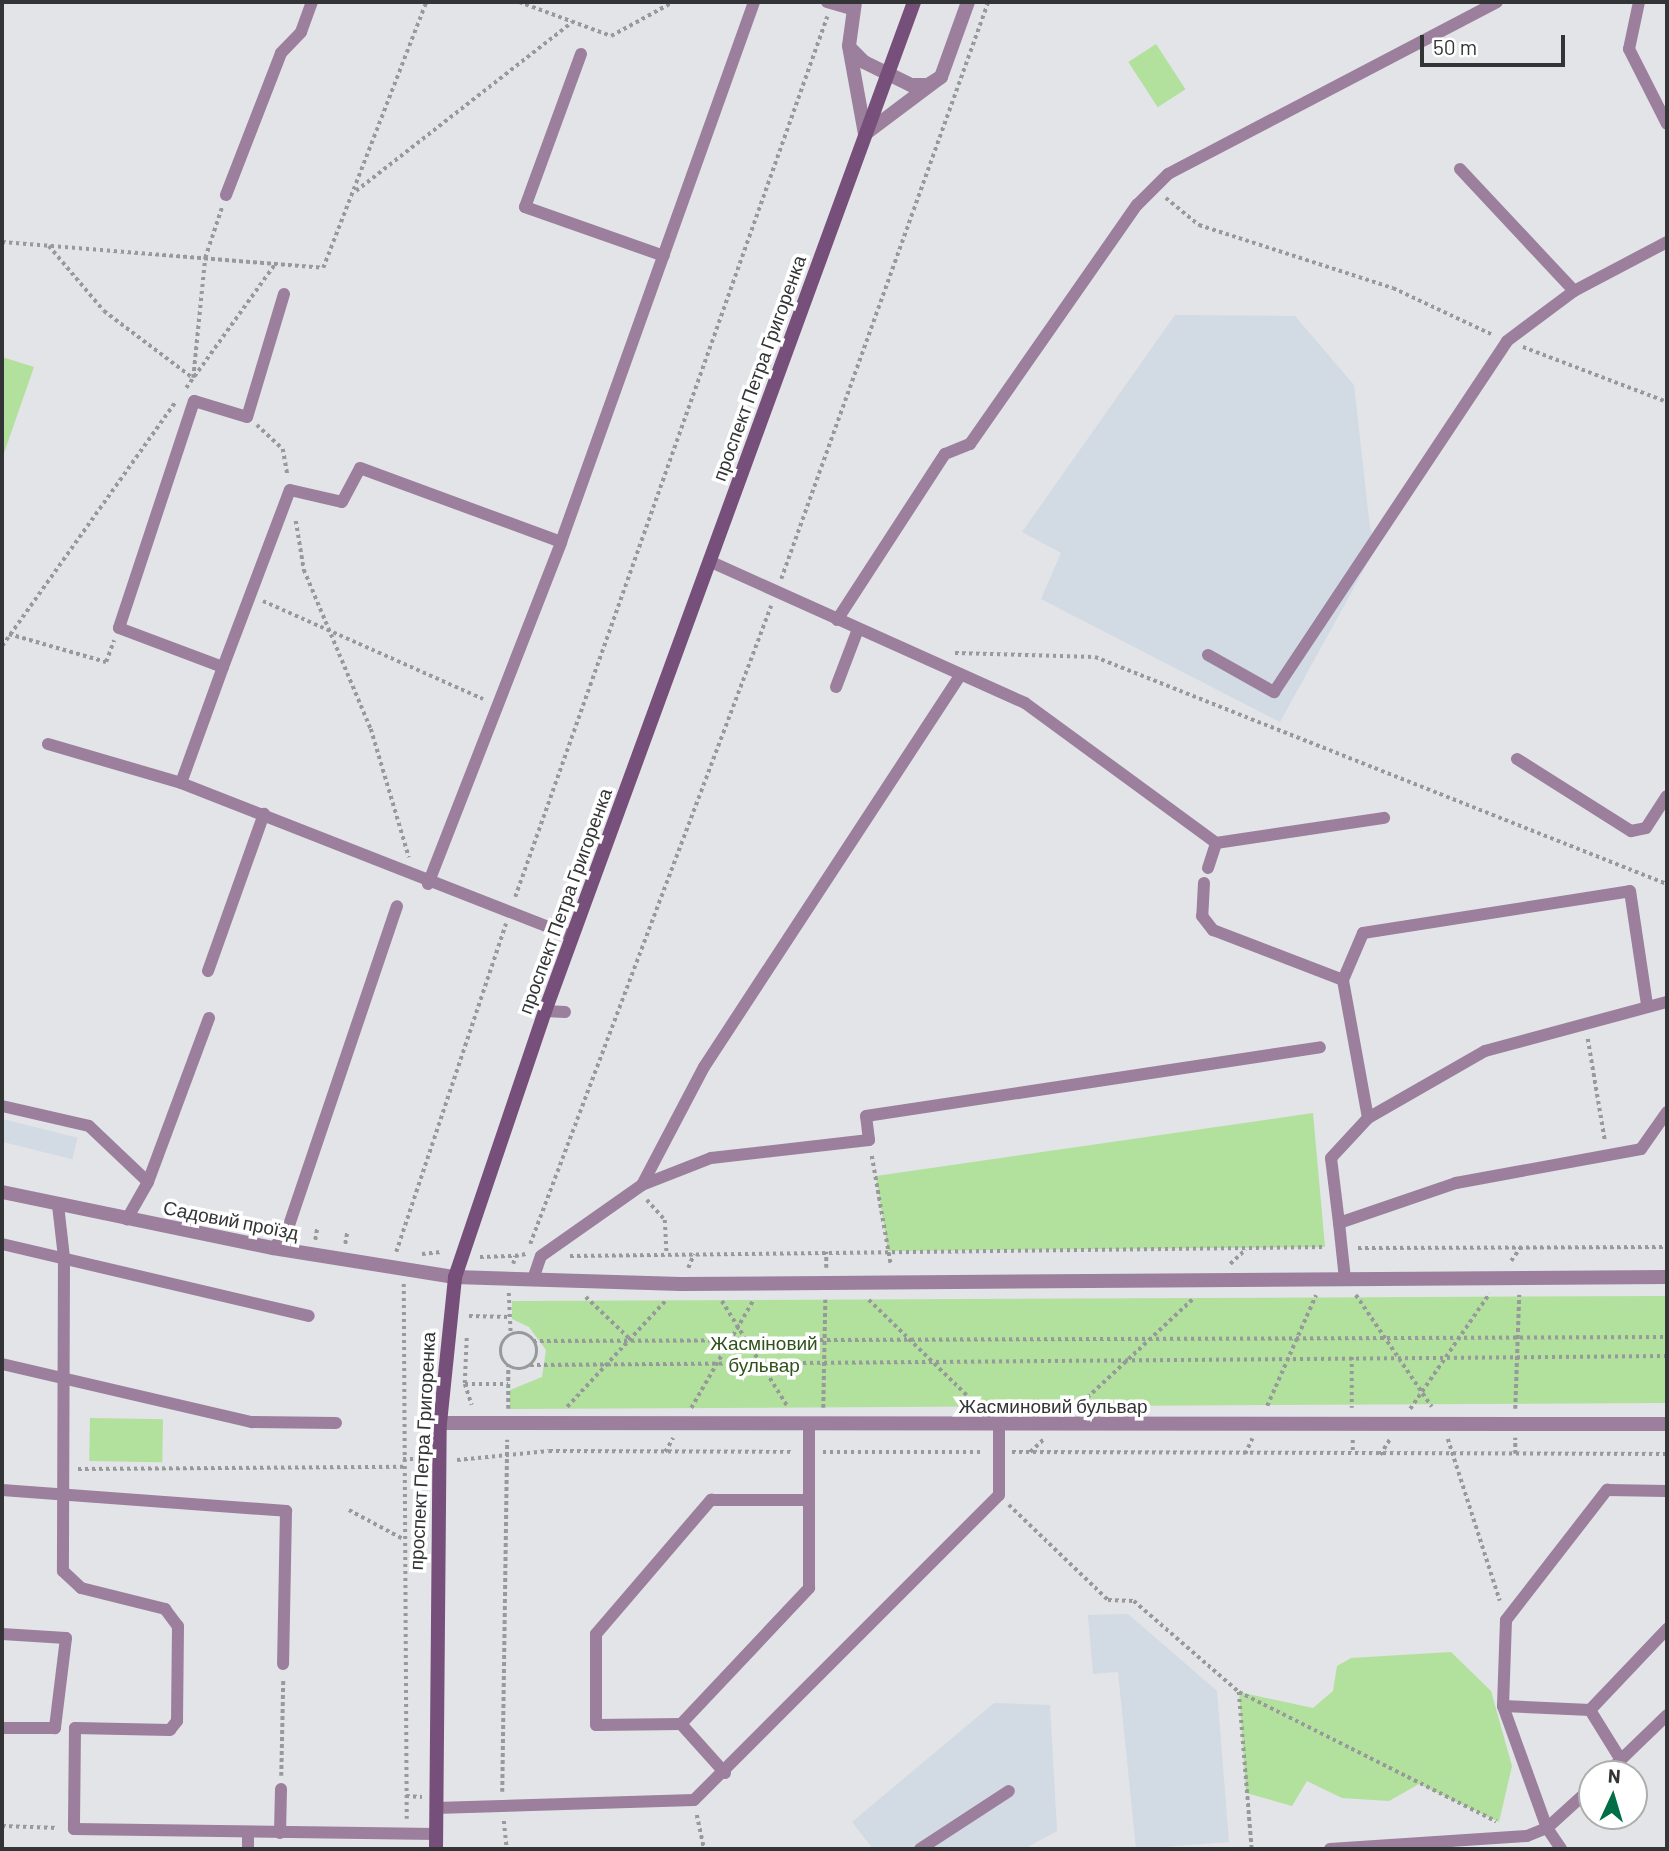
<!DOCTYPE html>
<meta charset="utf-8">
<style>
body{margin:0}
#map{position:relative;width:1669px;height:1851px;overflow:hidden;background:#e2e4e7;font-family:Barlow,sans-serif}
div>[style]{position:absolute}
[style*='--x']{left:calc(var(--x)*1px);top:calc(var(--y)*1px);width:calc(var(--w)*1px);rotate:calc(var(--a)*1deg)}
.built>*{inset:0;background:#d2dae3;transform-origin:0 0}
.green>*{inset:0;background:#b2e09d;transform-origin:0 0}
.path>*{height:3.5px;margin-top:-1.75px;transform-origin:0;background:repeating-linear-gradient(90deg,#97999b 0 3.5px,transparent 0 7px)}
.path>.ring{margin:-1.75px;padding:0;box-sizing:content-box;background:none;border:3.5px solid #97999b;border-radius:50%}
.service>*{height:12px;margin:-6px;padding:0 6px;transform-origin:6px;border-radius:6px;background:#9b7f9d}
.minor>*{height:14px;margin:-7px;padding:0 7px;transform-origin:7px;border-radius:7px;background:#9b7f9d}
.tertiary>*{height:14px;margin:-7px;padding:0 7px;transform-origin:7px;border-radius:7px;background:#9b7f9d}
.secondary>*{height:14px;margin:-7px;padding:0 7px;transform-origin:7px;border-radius:7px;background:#764f7a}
span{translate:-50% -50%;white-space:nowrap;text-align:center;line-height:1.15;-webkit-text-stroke:7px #fff;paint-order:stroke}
.street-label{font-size:19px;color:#333435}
.park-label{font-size:19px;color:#2f521b}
.frame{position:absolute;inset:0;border:4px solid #333435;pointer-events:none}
.north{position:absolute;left:1578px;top:1760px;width:70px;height:70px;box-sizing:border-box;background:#fff;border:2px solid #adaeae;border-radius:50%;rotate:4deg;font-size:19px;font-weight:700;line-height:28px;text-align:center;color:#333435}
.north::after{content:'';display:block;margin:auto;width:24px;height:32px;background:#006e46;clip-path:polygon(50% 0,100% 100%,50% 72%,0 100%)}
.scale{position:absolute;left:1420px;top:35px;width:145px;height:32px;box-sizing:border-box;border:4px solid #333435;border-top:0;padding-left:9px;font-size:21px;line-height:24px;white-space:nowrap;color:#333435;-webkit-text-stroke:5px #fff;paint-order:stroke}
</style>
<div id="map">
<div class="built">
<div style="clip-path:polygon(1175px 315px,1295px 316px,1354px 385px,1370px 528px,1378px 544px,1280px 722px,1041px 599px,1061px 553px,1022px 532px)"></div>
<div style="left:2px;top:1119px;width:78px;height:22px;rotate:14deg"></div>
<div style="clip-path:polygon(1128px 1614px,1217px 1691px,1229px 1842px,1136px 1849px,1118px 1672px,1093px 1674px,1088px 1615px)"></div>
<div style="clip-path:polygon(994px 1703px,1050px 1705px,1057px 1831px,1024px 1849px,873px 1849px,852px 1822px)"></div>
</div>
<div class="green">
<div style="left:1156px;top:44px;width:54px;height:33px;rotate:57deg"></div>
<div style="clip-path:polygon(2px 357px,34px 367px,2px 459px)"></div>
<div style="clip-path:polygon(1313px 1113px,1325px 1247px,888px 1251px,876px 1176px)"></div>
<div style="clip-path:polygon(1667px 1296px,1667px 1403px,510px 1409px,510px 1390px,542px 1377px,546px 1350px,529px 1327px,512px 1319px,512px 1301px)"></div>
<div style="left:90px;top:1418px;width:73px;height:43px;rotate:1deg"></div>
<div style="clip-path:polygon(1451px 1652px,1491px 1691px,1512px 1766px,1499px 1822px,1419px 1784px,1389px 1801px,1342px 1798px,1307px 1781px,1292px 1806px,1246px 1793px,1239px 1692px,1313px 1708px,1333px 1691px,1337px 1666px,1351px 1658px)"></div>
</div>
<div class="path">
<div style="--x:519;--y:2;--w:98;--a:20.3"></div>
<div style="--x:611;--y:36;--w:71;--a:-28.7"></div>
<div style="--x:356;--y:191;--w:274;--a:-38"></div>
<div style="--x:1166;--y:198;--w:43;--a:39.3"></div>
<div style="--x:1199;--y:225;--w:204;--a:18"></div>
<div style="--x:1393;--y:288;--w:110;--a:25.2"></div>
<div style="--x:2;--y:242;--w:322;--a:4.6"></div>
<div style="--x:323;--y:268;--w:285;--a:-68.8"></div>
<div style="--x:49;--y:246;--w:85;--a:49.8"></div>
<div style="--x:104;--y:311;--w:111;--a:37"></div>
<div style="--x:1523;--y:347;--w:154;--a:20.9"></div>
<div style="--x:193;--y:378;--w:121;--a:-84.3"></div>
<div style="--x:205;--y:258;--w:54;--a:-71.6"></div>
<div style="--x:186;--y:388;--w:153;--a:-54.3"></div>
<div style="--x:257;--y:425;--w:35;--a:43"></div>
<div style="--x:283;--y:449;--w:27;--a:80"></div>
<div style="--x:296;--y:521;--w:50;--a:80.7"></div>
<div style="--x:304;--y:570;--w:173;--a:67.2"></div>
<div style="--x:371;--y:729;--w:134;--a:73.5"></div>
<div style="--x:781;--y:579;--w:613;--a:-70.26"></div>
<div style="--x:263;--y:601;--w:241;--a:24"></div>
<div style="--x:9;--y:634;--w:101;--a:16.1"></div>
<div style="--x:106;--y:662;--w:23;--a:-70"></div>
<div style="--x:2;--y:646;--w:298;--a:-54.6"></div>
<div style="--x:955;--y:653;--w:140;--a:1.6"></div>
<div style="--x:1095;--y:657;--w:615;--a:21.65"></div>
<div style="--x:515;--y:897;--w:934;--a:-70.48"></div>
<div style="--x:1588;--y:1039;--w:103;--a:80.5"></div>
<div style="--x:872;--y:1156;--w:111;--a:80.1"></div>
<div style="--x:647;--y:1200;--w:27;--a:48"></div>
<div style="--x:665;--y:1220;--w:34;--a:87"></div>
<div style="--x:315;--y:1240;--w:11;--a:-80"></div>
<div style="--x:345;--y:1244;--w:11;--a:-80"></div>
<div style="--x:530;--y:1244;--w:682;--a:-69.31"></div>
<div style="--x:1358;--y:1248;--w:309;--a:-0.2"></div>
<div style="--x:396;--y:1252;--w:346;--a:-71.5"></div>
<div style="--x:422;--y:1254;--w:19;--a:-6"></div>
<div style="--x:570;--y:1256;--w:756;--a:-0.68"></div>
<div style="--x:480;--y:1257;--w:37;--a:-2"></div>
<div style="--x:1511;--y:1261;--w:16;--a:-55"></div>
<div style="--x:513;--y:1264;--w:8;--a:-76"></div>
<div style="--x:515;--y:1256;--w:11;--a:-10"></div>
<div style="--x:1230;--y:1264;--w:21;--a:-43"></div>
<div style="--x:688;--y:1268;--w:15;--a:-67"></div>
<div style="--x:826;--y:1268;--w:16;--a:-90"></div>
<div style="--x:404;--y:1284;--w:535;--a:89.68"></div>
<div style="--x:509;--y:1293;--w:42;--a:87.3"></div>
<div style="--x:1356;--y:1295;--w:135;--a:55.8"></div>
<div style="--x:586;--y:1297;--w:61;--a:43.7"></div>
<div style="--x:869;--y:1300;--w:153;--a:44.2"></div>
<div style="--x:722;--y:1301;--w:125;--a:58.1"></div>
<div style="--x:469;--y:1316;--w:40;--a:1.4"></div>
<div class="ring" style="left:501px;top:1333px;width:32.5px;height:32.5px"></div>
<div style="--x:467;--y:1338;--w:46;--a:92.5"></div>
<div style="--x:465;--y:1384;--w:22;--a:72"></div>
<div style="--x:533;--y:1341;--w:1134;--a:-0.2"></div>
<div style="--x:1352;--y:1357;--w:51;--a:90"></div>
<div style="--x:530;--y:1365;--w:1137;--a:-0.45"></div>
<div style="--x:465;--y:1384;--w:43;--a:0"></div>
<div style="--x:1267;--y:1406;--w:121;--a:-66.2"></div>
<div style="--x:567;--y:1407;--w:146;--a:-47.2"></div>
<div style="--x:1077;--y:1407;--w:160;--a:-43"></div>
<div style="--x:691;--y:1408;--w:126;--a:-60"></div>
<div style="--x:823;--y:1408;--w:108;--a:-88.9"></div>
<div style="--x:508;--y:1409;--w:44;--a:-90"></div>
<div style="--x:1410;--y:1409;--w:140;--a:-55.5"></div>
<div style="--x:1515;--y:1409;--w:114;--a:-88"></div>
<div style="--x:1448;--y:1439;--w:170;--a:72.2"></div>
<div style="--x:1353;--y:1440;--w:14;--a:90"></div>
<div style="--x:665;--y:1452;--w:16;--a:-60"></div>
<div style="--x:823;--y:1452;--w:160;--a:0"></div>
<div style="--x:1012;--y:1452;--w:655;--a:0.17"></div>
<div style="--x:1030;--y:1452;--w:19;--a:-43"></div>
<div style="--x:1245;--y:1454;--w:17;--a:-65"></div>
<div style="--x:1515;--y:1454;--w:16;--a:-90"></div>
<div style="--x:1380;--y:1455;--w:19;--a:-58"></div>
<div style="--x:403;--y:1459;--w:20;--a:0"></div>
<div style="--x:457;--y:1460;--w:92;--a:-5.6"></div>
<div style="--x:549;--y:1451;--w:245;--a:0.2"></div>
<div style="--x:78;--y:1469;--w:325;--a:-0.4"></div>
<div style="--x:1009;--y:1505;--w:137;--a:43.8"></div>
<div style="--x:1108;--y:1600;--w:26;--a:2"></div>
<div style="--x:1134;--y:1601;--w:139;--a:40.9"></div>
<div style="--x:1239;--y:1692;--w:158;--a:85.3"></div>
<div style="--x:349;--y:1510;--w:61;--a:28.2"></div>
<div style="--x:1239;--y:1692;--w:288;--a:26.7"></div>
<div style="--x:281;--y:1776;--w:97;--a:-88.8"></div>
<div style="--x:502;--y:1792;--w:352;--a:-89.2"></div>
<div style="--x:406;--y:1796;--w:16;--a:4"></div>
<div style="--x:697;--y:1815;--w:35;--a:78"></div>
<div style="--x:504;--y:1821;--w:28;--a:84"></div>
<div style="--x:2;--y:1826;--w:56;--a:2"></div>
<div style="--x:748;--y:1849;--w:23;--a:0"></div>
</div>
<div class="service">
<div style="--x:827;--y:2;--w:26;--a:16"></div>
<div style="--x:1639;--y:2;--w:48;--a:102"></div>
<div style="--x:1629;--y:49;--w:84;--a:63.1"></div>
<div style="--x:581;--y:54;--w:163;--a:110.1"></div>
<div style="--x:525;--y:207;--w:147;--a:19.4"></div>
<div style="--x:1460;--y:169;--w:167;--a:46.9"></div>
<div style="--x:226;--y:195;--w:152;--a:-68.8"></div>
<div style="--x:281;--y:53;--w:29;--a:-46"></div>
<div style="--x:301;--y:32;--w:32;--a:-70"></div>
<div style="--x:284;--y:294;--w:128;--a:106.7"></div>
<div style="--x:247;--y:417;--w:55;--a:-163.2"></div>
<div style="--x:194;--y:401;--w:239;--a:108.3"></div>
<div style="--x:119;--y:628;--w:111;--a:20.6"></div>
<div style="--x:223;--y:667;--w:123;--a:109.9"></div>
<div style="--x:181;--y:783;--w:420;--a:21.4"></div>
<div style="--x:709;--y:561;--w:346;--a:24.2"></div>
<div style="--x:1025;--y:703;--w:237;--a:36.2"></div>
<div style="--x:837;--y:620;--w:198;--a:-57"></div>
<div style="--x:945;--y:454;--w:27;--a:-22"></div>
<div style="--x:970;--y:444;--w:292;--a:-55.1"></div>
<div style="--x:1137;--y:205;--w:44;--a:-45"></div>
<div style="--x:1168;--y:174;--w:371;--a:-27.6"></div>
<div style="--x:1208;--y:655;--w:76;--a:29.3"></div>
<div style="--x:1274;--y:692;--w:421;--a:-56.4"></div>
<div style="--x:1507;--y:341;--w:84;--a:-36.7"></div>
<div style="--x:1574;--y:291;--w:105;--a:-27.8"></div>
<div style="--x:223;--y:667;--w:189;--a:-69.3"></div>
<div style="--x:290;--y:490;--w:53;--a:13"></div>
<div style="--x:342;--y:502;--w:38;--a:-62"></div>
<div style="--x:360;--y:468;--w:214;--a:20.2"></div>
<div style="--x:836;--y:687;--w:62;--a:-69.2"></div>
<div style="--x:48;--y:744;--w:139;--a:16.3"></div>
<div style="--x:1517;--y:759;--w:135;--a:32.3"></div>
<div style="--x:1631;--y:831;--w:15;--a:-11"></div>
<div style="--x:1646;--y:828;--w:38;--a:-57"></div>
<div style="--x:1208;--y:868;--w:26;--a:-72"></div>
<div style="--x:1216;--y:843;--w:170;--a:-8.5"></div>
<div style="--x:1204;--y:883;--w:33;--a:93"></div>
<div style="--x:1202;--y:916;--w:18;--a:52"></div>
<div style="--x:1213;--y:930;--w:139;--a:21"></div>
<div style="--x:428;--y:884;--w:367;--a:-68.7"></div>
<div style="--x:561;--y:542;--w:573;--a:-70.33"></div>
<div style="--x:208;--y:971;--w:167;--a:-70.4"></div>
<div style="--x:545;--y:1011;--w:20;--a:3"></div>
<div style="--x:2;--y:1106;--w:89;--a:12.9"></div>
<div style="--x:89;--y:1126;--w:81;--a:43.5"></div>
<div style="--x:148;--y:1182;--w:43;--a:119.6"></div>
<div style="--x:1368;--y:1118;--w:140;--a:-100.3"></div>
<div style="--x:1343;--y:980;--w:51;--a:-66.9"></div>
<div style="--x:1363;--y:933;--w:270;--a:-8.9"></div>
<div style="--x:1630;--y:891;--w:115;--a:81.5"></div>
<div style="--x:148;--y:1182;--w:175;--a:-69.6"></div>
<div style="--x:642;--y:1185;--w:133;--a:-62.3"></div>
<div style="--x:704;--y:1067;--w:469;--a:-56.8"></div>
<div style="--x:58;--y:1205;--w:53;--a:83.5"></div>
<div style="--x:64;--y:1258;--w:313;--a:90.2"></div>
<div style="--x:63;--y:1571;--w:25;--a:43"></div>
<div style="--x:81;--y:1588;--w:87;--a:14"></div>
<div style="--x:165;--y:1609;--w:21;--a:53"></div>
<div style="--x:178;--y:1626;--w:95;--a:90.6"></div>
<div style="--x:177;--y:1721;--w:11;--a:128"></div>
<div style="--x:170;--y:1730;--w:95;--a:-178.8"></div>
<div style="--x:75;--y:1728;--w:101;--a:90.6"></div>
<div style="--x:74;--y:1829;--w:362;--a:0.8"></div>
<div style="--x:1339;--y:1223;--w:65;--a:-97"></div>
<div style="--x:1331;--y:1158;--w:54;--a:-47.2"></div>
<div style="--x:1368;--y:1118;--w:135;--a:-29.8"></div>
<div style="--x:1485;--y:1051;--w:188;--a:-15.1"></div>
<div style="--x:2;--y:1244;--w:315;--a:13.2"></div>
<div style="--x:273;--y:1248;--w:19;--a:-47"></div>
<div style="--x:286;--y:1234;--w:346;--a:-71.3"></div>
<div style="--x:533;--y:1279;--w:24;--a:-71"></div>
<div style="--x:541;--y:1256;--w:123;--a:-35.1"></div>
<div style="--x:642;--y:1185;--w:74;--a:-21.4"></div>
<div style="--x:711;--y:1158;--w:159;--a:-6.5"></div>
<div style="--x:869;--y:1140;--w:24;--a:-97"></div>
<div style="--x:866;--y:1116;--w:459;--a:-8.6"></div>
<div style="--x:1345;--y:1279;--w:56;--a:-96.1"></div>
<div style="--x:1339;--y:1223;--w:124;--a:-18.9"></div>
<div style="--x:1456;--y:1183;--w:188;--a:-10.4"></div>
<div style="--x:1641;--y:1149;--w:45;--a:-54.9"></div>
<div style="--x:2;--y:1364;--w:257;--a:13.1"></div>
<div style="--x:252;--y:1422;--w:84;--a:0.7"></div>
<div style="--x:2;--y:1490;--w:285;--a:4.2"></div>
<div style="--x:286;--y:1511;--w:153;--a:91.1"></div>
<div style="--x:2;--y:1634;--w:64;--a:3.6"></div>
<div style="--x:66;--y:1638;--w:91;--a:97"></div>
<div style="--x:55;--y:1728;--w:53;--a:180"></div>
<div style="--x:1503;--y:1706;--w:130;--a:70.2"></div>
<div style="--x:1547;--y:1828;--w:25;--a:56"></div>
<div style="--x:1590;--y:1710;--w:87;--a:-177.4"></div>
<div style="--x:1503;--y:1706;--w:86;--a:-88"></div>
<div style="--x:1506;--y:1620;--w:165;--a:-52.2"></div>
<div style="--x:1607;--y:1490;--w:60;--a:1"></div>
<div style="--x:681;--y:1724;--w:85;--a:179.3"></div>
<div style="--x:596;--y:1725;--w:91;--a:-90"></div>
<div style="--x:596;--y:1634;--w:177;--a:-49.4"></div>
<div style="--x:711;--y:1500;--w:98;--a:0"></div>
<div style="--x:1621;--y:1760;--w:59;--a:-121.8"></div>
<div style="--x:1590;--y:1710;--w:112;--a:-46.5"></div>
<div style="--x:725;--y:1773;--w:66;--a:-131.9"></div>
<div style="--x:681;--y:1724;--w:187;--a:-46.7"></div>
<div style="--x:809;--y:1588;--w:162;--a:-90"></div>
<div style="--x:1606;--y:1774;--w:85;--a:-44"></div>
<div style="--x:436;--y:1808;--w:258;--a:-1.8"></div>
<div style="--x:694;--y:1800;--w:431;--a:-45"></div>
<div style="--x:999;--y:1495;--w:70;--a:-90"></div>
<div style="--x:248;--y:1833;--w:16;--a:90"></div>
<div style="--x:280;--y:1833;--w:44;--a:-88.7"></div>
<div style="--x:920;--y:1849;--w:106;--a:-33.1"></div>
<div style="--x:1330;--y:1849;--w:197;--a:-3.8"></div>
<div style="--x:1527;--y:1836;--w:22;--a:-22"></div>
<div style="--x:1547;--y:1828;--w:61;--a:-42.3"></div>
</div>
<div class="minor">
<div style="--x:855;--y:2;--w:44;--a:97.8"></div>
<div style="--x:849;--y:46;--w:89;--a:79.7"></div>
<div style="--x:865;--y:134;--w:95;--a:-36.9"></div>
<div style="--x:850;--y:48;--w:20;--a:45"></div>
<div style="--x:864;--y:62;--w:52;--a:26.1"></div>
<div style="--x:911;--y:85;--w:17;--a:0"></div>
<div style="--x:928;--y:85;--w:15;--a:-32"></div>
<div style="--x:941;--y:77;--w:80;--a:-70.2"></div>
</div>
<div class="tertiary">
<div style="--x:2;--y:1192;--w:277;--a:11.7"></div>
<div style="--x:273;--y:1248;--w:184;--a:9.1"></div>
<div style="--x:455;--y:1277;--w:226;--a:1.8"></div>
<div style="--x:681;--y:1284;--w:986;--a:-0.41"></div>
<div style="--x:440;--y:1423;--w:1227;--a:0.05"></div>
</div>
<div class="secondary">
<div style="--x:436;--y:1849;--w:426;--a:-89.5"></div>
<div style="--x:440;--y:1423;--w:147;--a:-84.1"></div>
<div style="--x:455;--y:1277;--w:281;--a:-71.3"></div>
<div style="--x:545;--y:1011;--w:1074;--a:-69.91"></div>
</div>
<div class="street-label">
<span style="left:759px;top:368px;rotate:-70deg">проспект Петра Григоренка</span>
<span style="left:565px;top:901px;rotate:-70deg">проспект Петра Григоренка</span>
<span style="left:231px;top:1220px;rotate:11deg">Садовий проїзд</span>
<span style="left:1053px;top:1406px">Жасминовий бульвар</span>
<span style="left:422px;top:1451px;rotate:-87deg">проспект Петра Григоренка</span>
</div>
<div class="park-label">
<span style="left:764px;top:1354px">Жасміновий<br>бульвар</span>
</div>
<div class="frame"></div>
<div class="north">N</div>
<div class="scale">50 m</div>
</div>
